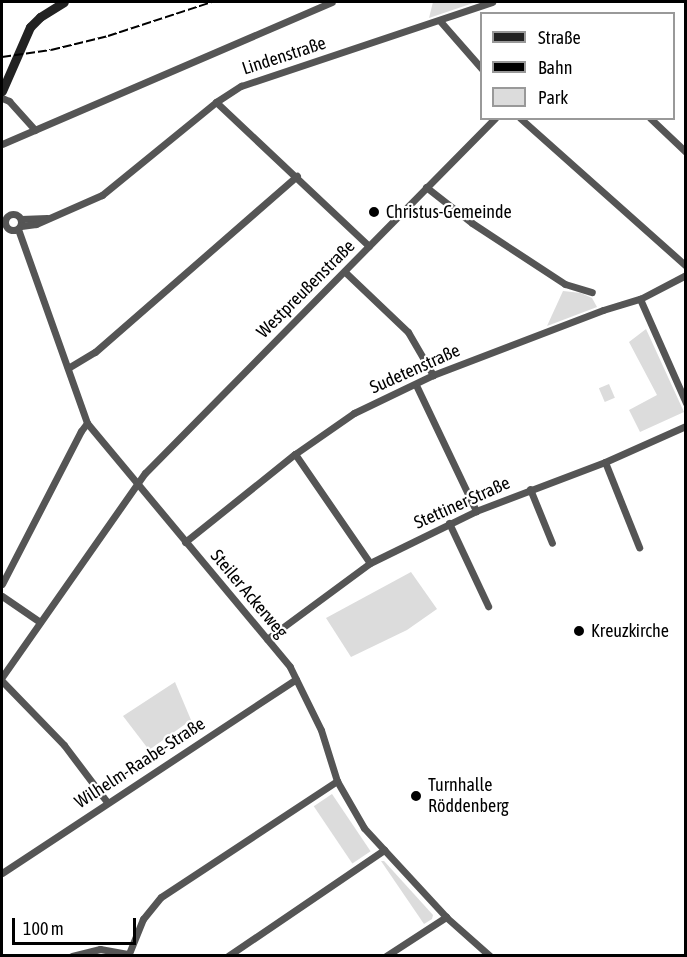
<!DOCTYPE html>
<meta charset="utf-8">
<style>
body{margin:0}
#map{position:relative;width:687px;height:957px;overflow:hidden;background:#fff;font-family:"Asap Condensed",sans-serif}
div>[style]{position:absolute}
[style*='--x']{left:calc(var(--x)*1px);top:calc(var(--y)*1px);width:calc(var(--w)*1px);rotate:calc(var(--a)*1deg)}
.green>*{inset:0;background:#dcdcdc;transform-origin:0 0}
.street>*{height:7px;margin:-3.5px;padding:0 3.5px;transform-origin:3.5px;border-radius:3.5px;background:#555}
.street>.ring{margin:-3.5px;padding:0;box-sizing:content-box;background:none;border:7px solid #555;border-radius:50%}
.secondary>*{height:9px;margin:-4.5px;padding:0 4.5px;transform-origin:4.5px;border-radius:4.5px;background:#222}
.rail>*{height:2px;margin-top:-1px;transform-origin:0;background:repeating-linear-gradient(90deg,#000 0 9px,transparent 0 12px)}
.dots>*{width:16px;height:16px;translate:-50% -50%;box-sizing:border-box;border:3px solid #fff;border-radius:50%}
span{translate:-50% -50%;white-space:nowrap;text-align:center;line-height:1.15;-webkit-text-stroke:4.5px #fff;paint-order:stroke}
.street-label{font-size:18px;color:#000}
.poi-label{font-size:18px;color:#000}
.left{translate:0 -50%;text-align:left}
.frame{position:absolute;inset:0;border:3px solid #000;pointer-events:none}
.legend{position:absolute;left:480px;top:12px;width:195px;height:108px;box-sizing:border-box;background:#fff;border:2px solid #999;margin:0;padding:8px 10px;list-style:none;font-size:18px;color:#000}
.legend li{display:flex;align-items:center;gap:12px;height:30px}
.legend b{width:30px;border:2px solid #999}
.scale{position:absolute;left:12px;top:918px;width:124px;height:27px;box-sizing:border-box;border:3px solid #000;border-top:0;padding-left:8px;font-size:18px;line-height:21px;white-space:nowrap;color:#000;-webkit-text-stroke:4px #fff;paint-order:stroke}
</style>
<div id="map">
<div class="green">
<div style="clip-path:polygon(433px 2px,476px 2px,429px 18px)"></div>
<div style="clip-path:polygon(563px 291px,581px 293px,592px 298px,597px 307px,547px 326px)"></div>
<div style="clip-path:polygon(646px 329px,684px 412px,640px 432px,629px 410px,657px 395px,629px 342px)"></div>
<div style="left:609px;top:384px;width:15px;height:11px;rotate:67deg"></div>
<div style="clip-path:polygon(411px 572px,437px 609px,407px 630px,351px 657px,326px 618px)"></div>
<div style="clip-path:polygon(175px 682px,191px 720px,149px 750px,123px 716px)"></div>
<div style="left:332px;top:794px;width:69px;height:22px;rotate:56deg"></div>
<div style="clip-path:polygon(381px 861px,384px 861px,433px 915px,432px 919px,424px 924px)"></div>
</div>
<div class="street">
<div style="--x:440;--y:21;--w:64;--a:48.8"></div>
<div style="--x:2;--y:98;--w:8;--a:23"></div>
<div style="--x:9;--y:101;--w:39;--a:48"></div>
<div style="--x:216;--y:102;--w:210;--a:43.3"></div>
<div style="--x:520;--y:118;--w:222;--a:41.7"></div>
<div style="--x:650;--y:118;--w:50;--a:43.4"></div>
<div style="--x:2;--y:144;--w:359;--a:-23.3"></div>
<div style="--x:426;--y:187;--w:58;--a:38"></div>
<div style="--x:472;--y:223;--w:111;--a:33.3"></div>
<div style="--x:565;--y:284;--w:28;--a:17"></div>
<div class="ring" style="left:5px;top:214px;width:9px;height:9px"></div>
<div style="--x:21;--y:219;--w:26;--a:-2"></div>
<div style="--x:21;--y:226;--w:15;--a:-8"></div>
<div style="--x:36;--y:224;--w:72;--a:-23.7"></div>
<div style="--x:102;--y:195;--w:147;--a:-39.2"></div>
<div style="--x:216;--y:102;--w:30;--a:-33"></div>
<div style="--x:241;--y:86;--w:265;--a:-18.5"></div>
<div style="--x:18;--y:229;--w:206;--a:70.4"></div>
<div style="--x:87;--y:423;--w:317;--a:50.2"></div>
<div style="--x:290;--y:667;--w:70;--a:63.8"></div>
<div style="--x:321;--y:730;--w:53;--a:72.6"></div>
<div style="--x:337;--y:781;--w:54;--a:60.1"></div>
<div style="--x:364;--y:828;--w:121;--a:47.3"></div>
<div style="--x:446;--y:917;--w:59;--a:41.6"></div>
<div style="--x:345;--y:272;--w:87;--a:43.6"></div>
<div style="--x:408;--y:332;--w:50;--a:59.8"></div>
<div style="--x:640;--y:299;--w:114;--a:66.1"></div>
<div style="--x:68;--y:368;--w:31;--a:-31"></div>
<div style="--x:95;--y:352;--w:268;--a:-41.1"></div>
<div style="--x:416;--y:385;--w:140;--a:64.5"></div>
<div style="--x:295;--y:454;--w:132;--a:55.5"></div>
<div style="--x:605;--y:462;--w:92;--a:68.2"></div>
<div style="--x:530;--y:489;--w:58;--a:67.8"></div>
<div style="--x:449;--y:523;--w:92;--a:64.8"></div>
<div style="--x:185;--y:542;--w:141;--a:-38.7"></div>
<div style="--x:295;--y:454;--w:72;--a:-34.8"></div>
<div style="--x:354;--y:413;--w:88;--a:-25.7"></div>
<div style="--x:433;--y:375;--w:182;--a:-20.9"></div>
<div style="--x:603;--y:310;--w:39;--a:-17"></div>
<div style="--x:640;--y:299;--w:52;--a:-27.6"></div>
<div style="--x:2;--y:584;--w:172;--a:-62.7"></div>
<div style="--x:81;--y:431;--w:10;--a:-53"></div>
<div style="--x:2;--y:596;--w:46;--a:34.4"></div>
<div style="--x:267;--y:639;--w:128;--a:-36.4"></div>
<div style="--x:370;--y:563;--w:118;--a:-26.1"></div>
<div style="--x:476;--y:511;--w:138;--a:-20.8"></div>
<div style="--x:605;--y:462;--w:89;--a:-24"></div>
<div style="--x:2;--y:677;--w:249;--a:-55"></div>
<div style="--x:145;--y:473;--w:499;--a:-45.4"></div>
<div style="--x:2;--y:681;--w:89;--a:45.9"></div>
<div style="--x:64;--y:745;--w:71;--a:53"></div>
<div style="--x:2;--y:873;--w:352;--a:-33.4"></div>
<div style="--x:72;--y:956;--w:29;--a:-14"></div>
<div style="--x:100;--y:949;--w:28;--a:10"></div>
<div style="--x:128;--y:956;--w:40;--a:-68"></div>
<div style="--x:143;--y:919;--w:28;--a:-51"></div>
<div style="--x:161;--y:897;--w:211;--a:-33.4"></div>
<div style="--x:228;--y:956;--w:189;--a:-34.2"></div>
<div style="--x:386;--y:956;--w:72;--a:-33"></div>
</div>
<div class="secondary">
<div style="--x:2;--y:91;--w:70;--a:-66.4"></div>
<div style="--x:30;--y:27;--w:14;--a:-45"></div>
<div style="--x:40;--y:17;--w:28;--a:-32"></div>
</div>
<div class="rail">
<div style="--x:2;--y:57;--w:49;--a:-8.1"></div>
<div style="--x:51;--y:50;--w:59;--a:-13.8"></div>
<div style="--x:108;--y:36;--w:109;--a:-18.1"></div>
</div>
<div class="dots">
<div style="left:374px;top:212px;background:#000"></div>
<div style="left:579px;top:631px;background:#000"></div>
<div style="left:416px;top:796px;background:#000"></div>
</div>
<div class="street-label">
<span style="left:284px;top:56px;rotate:-18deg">Lindenstraße</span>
<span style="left:306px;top:289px;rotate:-45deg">Westpreußenstraße</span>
<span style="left:415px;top:369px;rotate:-24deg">Sudetenstraße</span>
<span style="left:462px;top:503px;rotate:-24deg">Stettiner Straße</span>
<span style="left:249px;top:594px;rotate:50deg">Steiler Ackerweg</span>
<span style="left:140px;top:763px;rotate:-33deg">Wilhelm-Raabe-Straße</span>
</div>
<div class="poi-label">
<span class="left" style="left:386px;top:212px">Christus-Gemeinde</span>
<span class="left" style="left:591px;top:631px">Kreuzkirche</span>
<span class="left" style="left:428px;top:796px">Turnhalle<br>Röddenberg</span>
</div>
<div class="frame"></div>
<ul class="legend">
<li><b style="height:8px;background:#222"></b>Straße</li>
<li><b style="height:8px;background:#000"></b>Bahn</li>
<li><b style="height:16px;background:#dcdcdc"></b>Park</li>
</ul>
<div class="scale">100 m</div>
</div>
